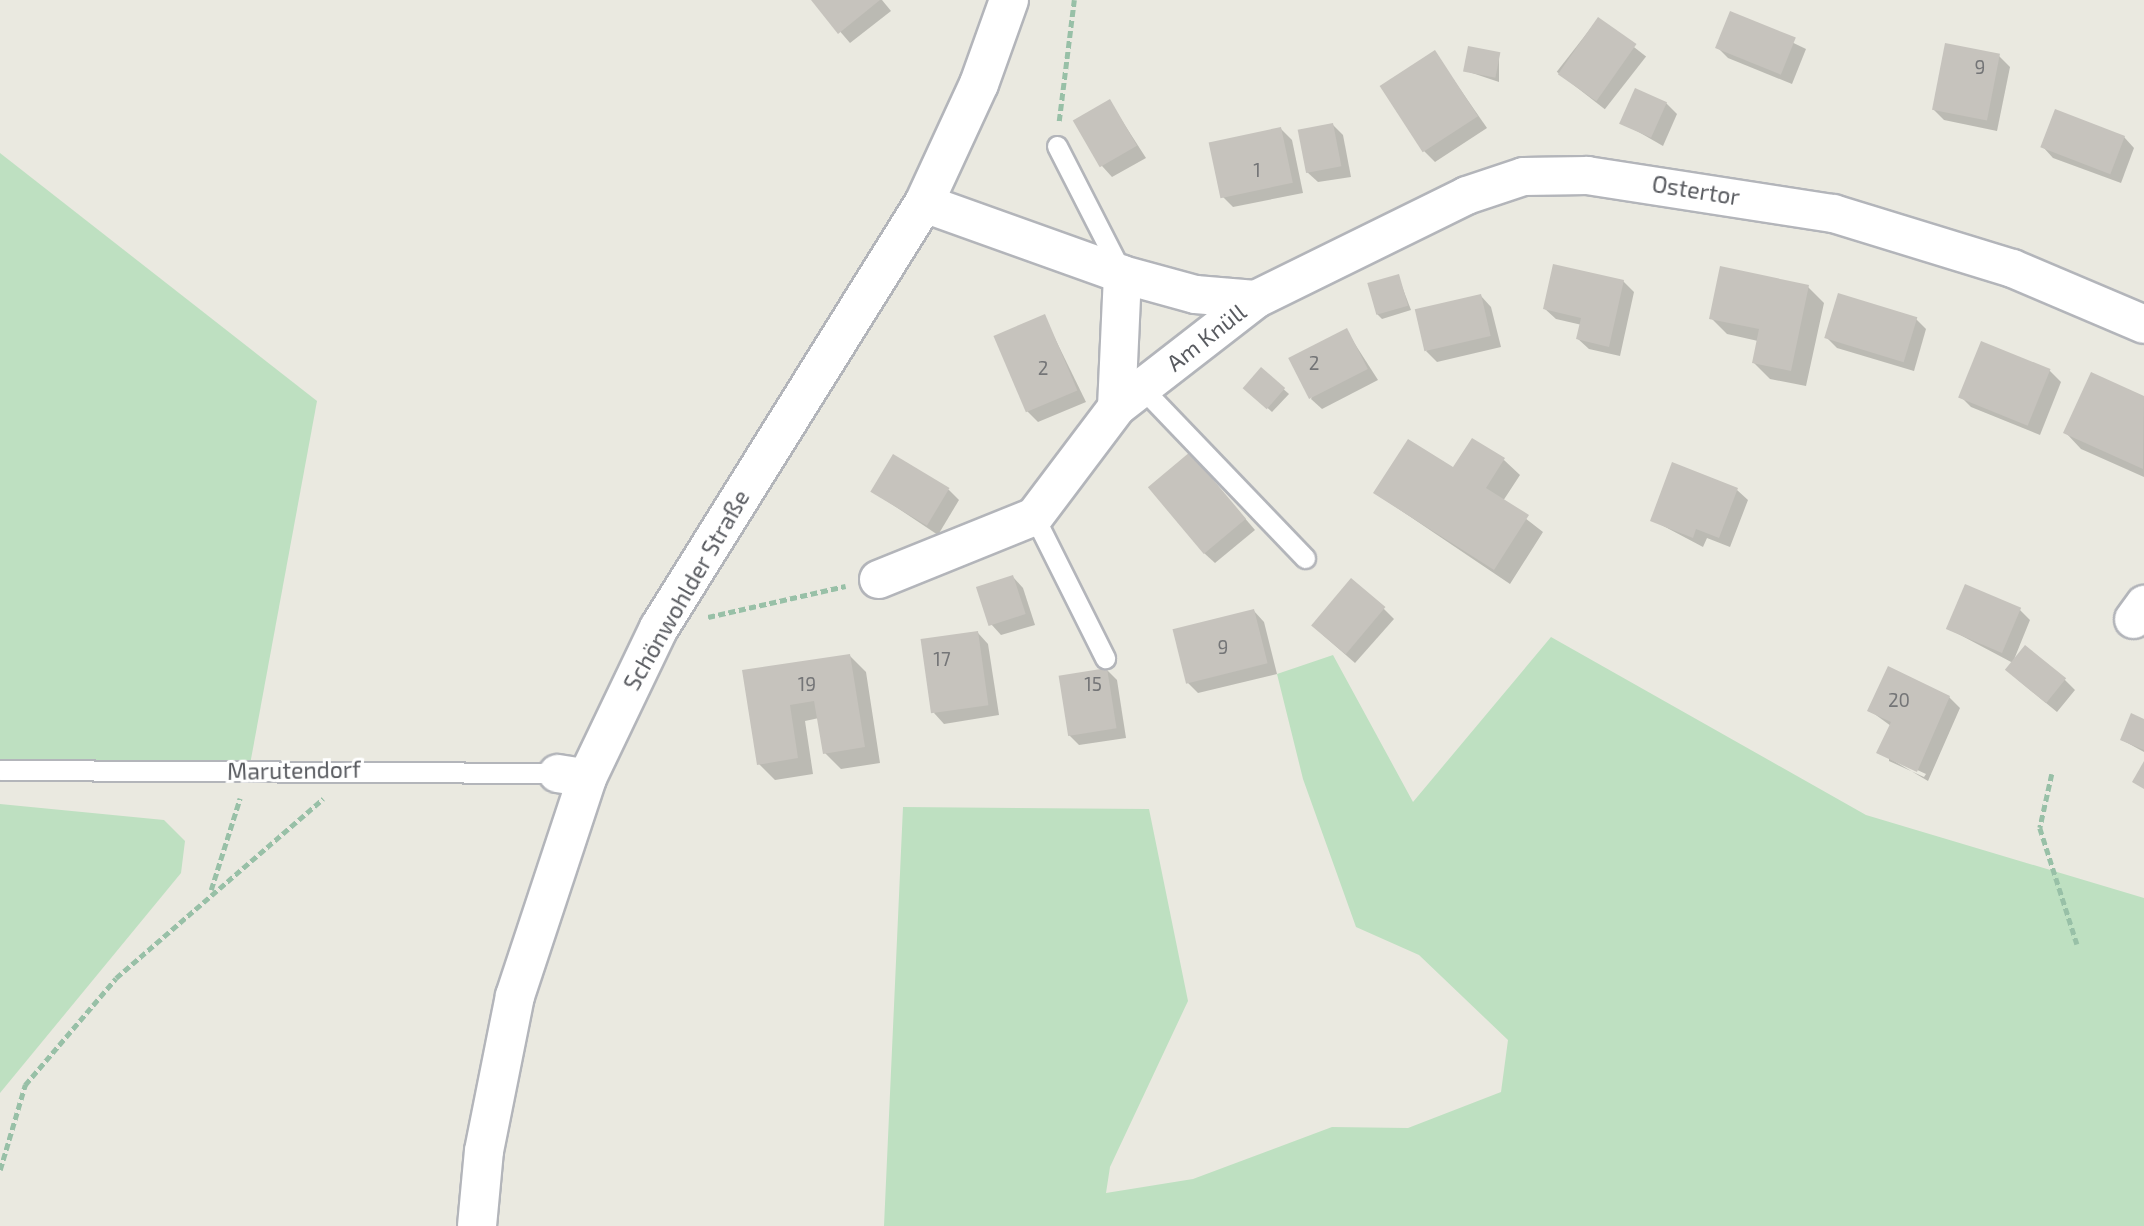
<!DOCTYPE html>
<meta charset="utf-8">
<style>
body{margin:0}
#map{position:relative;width:2144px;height:1226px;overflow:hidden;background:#eae9e0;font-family:"Exo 2",sans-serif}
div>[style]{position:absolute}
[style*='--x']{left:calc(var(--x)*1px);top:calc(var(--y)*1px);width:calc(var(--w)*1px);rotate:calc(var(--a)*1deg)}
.green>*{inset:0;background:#bee0c1}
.shadow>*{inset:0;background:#0003;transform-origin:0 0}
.building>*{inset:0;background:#c6c3bd;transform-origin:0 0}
.path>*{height:4.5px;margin-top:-2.25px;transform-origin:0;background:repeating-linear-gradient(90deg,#98c0a7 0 7px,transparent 0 10.5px)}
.roads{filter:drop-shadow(2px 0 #b3b5ba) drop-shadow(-2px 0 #b3b5ba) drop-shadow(0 2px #b3b5ba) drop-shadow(0 -2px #b3b5ba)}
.service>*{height:19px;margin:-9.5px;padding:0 9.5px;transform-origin:9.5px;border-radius:9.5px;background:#fff}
.minor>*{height:37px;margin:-18.5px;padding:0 18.5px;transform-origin:18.5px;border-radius:18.5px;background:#fff}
.tertiary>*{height:38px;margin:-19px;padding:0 19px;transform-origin:19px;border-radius:19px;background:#fff}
span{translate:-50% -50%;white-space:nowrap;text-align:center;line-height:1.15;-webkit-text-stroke:6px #fff;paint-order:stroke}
.number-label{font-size:19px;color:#747577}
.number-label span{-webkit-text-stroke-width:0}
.street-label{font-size:23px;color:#595b60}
</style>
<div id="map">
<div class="green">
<div style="clip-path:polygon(0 153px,317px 401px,249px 770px,0 770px)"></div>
<div style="clip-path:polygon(1551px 637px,1866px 815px,2144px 898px,2144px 1226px,884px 1226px,903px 807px,1149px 809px,1188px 1001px,1110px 1167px,1106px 1193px,1193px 1179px,1332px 1127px,1408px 1128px,1501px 1092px,1508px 1040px,1419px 955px,1356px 927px,1303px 779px,1277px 674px,1333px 655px,1413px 802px)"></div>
<div style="clip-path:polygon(0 804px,164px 820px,185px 841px,181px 873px,0 1093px)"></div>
</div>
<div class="shadow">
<div style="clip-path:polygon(813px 0,882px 0,891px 11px,850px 43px)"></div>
<div style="clip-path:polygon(1731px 13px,1806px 49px,1792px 84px,1728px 58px,1717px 47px)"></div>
<div style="left:1598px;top:19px;width:61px;height:67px;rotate:38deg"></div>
<div style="clip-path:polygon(1435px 53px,1487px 128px,1435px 162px,1424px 151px)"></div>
<div style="clip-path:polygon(1499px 54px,1499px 82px,1466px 71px)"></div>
<div style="clip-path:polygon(1999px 56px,2010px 67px,1997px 131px,1944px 120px,1933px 109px)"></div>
<div style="clip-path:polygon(1110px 102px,1146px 158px,1112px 177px,1102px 166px)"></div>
<div style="clip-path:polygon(1666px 103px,1677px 114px,1663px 146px,1623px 123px)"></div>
<div style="clip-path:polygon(1332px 124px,1343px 135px,1351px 177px,1318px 182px,1307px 172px)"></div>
<div style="clip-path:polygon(1281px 129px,1292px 140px,1303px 193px,1233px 207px,1223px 197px)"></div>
<div style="clip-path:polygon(2124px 137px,2134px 148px,2121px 183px,2053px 158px,2043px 147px)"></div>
<div style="clip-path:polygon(1398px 276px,1411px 310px,1382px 319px,1377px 314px)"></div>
<div style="clip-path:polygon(1623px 281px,1634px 292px,1620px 356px,1589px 349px,1578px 339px,1582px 325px,1556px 319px,1545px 309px)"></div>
<div style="clip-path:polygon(1808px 287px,1824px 303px,1806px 386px,1770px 379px,1754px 363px,1758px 341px,1727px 334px,1711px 318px)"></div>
<div style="clip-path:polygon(1481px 296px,1491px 307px,1501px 347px,1437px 362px,1426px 351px)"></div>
<div style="clip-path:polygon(1044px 316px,1086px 402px,1038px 422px,1027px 411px)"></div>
<div style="clip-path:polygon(1916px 319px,1926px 329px,1914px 371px,1837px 348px,1827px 338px)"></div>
<div style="clip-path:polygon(1346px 330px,1378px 380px,1322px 409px,1311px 399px)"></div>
<div style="clip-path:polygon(1982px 343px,2050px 371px,2061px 382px,2040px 435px,1971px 407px,1960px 396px)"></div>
<div style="clip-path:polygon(1261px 369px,1289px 394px,1272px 412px,1250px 392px)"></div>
<div style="clip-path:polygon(2092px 375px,2144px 398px,2144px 477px,2081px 449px,2066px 433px)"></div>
<div style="clip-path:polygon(1190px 454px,1255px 530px,1215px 563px,1204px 553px)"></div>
<div style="clip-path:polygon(1504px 460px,1520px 475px,1503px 501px,1543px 532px,1510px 584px,1375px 493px)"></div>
<div style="clip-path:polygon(1673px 464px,1737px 490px,1748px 500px,1730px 547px,1707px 538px,1703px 547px,1652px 520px)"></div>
<div style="clip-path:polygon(949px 490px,959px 500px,938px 535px,872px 491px)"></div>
<div style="clip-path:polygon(1013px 577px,1023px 588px,1035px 625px,1001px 635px,991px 624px)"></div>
<div style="clip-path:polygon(1383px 608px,1394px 619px,1355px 663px,1323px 635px)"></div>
<div style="clip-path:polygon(2020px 610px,2030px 620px,2013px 662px,2065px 680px,2075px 690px,2057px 712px,2018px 680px,2013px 663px,1947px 628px)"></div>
<div style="clip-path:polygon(1254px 611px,1264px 622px,1277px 674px,1198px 693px,1187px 682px)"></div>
<div style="clip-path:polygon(978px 633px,988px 644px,999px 715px,944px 724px,934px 713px)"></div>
<div style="clip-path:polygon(850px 656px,866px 672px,880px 763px,841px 769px,825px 753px,819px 718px,805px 721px,813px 774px,775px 780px,759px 764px,744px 671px)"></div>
<div style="clip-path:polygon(1107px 670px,1117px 680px,1126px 738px,1079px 745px,1068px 734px)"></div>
<div style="clip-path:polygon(evenodd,1949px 697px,1960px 708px,1928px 781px,1879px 752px,1891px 726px,1869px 710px,1949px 697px,1889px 757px,1926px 774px,1924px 777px,1889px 761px,1889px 757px)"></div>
<div style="clip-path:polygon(2144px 721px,2144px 752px,2122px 740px)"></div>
</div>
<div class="building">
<div style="clip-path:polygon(811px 0,880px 0,838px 34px)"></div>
<div style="left:1730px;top:11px;width:71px;height:40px;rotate:22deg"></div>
<div style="left:1598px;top:17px;width:47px;height:70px;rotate:35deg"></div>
<div style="left:1945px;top:43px;width:56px;height:68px;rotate:11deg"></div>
<div style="left:1468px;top:46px;width:33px;height:26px;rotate:11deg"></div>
<div style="left:1435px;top:50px;width:79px;height:66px;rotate:57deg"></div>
<div style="left:1635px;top:88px;width:35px;height:39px;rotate:24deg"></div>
<div style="left:1110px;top:99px;width:54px;height:43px;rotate:60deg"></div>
<div style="left:2055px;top:109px;width:75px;height:41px;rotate:21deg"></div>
<div style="left:1333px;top:123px;width:44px;height:36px;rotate:79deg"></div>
<div style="left:1281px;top:127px;width:57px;height:74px;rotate:78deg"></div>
<div style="clip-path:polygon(1553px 264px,1624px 280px,1609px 347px,1576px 339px,1581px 318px,1543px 309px)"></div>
<div style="clip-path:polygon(1720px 266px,1809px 285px,1791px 371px,1752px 363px,1759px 329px,1709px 319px)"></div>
<div style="left:1399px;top:274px;width:33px;height:33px;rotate:74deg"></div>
<div style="left:1838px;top:293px;width:83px;height:47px;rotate:17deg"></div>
<div style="left:1481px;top:294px;width:43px;height:68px;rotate:77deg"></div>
<div style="left:1045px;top:314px;width:83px;height:56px;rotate:67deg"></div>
<div style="left:1347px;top:328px;width:46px;height:66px;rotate:63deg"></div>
<div style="left:1981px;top:341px;width:75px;height:61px;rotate:22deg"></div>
<div style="left:1261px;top:367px;width:32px;height:28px;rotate:41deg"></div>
<div style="clip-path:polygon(2091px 372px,2144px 396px,2143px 469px,2063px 433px)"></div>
<div style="clip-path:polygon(1472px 438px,1505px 458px,1486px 488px,1529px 515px,1494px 570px,1373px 493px,1408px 439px,1453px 467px)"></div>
<div style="left:1190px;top:452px;width:87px;height:55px;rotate:50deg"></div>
<div style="left:893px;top:454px;width:66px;height:44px;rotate:31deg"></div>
<div style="clip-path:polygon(1672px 462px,1738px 488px,1719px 538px,1696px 529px,1693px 538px,1650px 521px)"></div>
<div style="left:1013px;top:575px;width:41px;height:39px;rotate:72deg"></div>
<div style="left:1351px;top:578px;width:45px;height:62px;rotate:40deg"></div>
<div style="left:1965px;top:584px;width:61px;height:49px;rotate:23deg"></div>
<div style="left:1254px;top:609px;width:56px;height:84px;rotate:76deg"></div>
<div style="left:978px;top:631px;width:75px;height:58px;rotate:82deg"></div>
<div style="left:2025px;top:645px;width:53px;height:32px;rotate:39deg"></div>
<div style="clip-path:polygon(850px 654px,865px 747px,823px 754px,814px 701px,790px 705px,798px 758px,757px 765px,742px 670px)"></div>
<div style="clip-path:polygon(1888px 666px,1950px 696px,1917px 772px,1876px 753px,1891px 722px,1867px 711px)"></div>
<div style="left:1107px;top:668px;width:61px;height:49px;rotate:81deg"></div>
<div style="clip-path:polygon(2131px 713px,2144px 719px,2144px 750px,2120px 740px)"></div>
<div style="clip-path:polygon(2144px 761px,2144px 789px,2132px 782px)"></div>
</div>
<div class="path">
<div style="--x:1059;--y:121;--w:122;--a:-82.9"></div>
<div style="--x:708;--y:617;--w:141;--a:-12.7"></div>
<div style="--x:2052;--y:774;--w:55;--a:102.5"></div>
<div style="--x:2040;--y:828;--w:122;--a:72.3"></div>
<div style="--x:211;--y:890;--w:96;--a:-72.5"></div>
<div style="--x:0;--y:1170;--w:89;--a:-73.6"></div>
<div style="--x:25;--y:1085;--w:140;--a:-49.6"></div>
<div style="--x:116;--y:978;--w:274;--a:-40.9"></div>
</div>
<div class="roads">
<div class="service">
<div style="--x:1057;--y:146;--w:143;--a:62.9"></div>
<div style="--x:1141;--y:387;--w:237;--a:46.2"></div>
<div style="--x:1034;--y:516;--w:159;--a:63.4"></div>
<div style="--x:0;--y:770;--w:557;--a:0.31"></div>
</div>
<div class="minor">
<div style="--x:924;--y:203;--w:210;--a:19.7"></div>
<div style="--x:1122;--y:274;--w:76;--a:15.3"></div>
<div style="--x:1195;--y:294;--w:60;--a:4.8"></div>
<div style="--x:1116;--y:407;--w:176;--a:-37.8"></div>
<div style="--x:1255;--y:299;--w:235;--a:-26.2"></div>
<div style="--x:1466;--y:195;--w:60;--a:-18.4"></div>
<div style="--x:1523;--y:176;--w:64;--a:-0.9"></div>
<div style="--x:1587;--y:175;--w:249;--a:8.8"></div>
<div style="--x:1833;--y:213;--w:187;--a:17.1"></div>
<div style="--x:2012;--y:268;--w:143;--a:23"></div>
<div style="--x:878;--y:579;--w:168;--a:-22"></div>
<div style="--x:1034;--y:516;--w:136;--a:-53"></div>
<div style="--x:1116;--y:407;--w:133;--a:-87.4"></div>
<div style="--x:2133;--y:619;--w:19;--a:-54"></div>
<div style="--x:557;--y:773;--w:30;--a:9"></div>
</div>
<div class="tertiary">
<div style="--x:477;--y:1226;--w:75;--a:-84.7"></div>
<div style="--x:484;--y:1151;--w:158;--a:-78.7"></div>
<div style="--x:515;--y:996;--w:230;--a:-71.7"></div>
<div style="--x:587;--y:778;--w:166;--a:-64.4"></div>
<div style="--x:659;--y:628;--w:501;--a:-58.06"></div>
<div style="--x:924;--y:203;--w:131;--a:-65.2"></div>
<div style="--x:979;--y:84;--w:89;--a:-70.3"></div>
</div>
</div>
<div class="number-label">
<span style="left:1980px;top:67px">9</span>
<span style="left:1257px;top:170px">1</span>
<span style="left:1314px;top:363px">2</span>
<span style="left:1043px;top:368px">2</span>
<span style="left:1223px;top:647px">9</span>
<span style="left:942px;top:659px">17</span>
<span style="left:807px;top:684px">19</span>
<span style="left:1093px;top:684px">15</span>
<span style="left:1899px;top:700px">20</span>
</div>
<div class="street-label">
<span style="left:1696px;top:190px;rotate:9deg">Ostertor</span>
<span style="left:1206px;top:337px;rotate:-38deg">Am Knüll</span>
<span style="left:686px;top:590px;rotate:-60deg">Schönwohlder Straße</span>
<span style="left:294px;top:770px;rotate:-1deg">Marutendorf</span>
</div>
</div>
